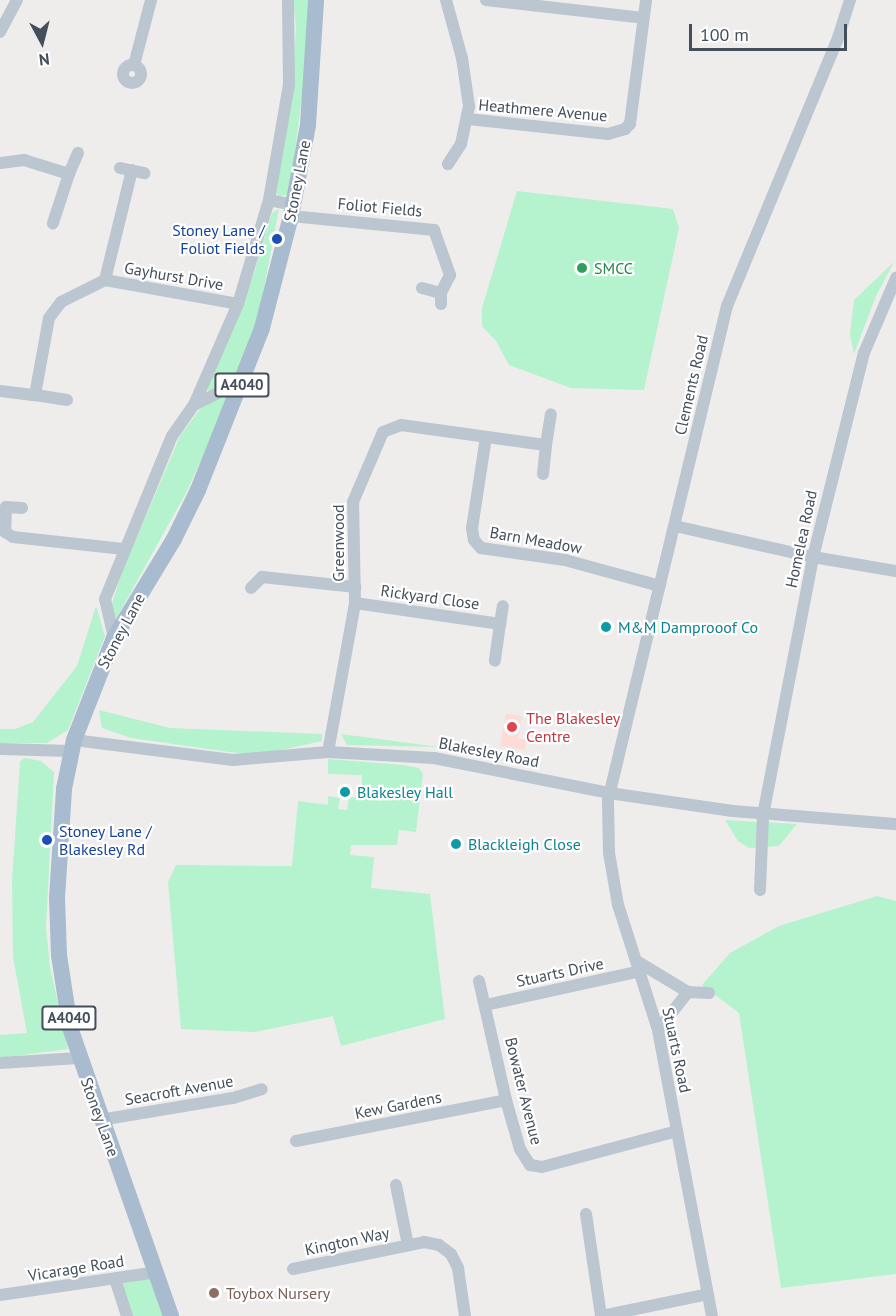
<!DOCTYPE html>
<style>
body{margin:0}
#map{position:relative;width:896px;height:1316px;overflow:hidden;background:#efecec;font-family:"PT Sans",sans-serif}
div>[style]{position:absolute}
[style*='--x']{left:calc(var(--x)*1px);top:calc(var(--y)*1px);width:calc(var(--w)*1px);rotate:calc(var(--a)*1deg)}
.medical>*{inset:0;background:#fddcd8}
.green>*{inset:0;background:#b4f3cd}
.minor>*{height:12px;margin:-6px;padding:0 6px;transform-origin:6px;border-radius:6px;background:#bbc6d0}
.minor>.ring{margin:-6px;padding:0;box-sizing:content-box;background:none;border:12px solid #bbc6d0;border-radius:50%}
.major>*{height:16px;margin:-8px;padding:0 8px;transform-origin:8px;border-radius:8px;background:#a8bbcf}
.dots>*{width:16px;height:16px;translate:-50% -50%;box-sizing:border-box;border:3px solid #fff;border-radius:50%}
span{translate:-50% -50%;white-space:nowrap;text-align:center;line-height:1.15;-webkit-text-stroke:4.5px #fff;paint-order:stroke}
.shield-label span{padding:2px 4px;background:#fff;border:2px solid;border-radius:4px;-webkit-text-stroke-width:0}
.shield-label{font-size:15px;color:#434f5b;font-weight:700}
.street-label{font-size:16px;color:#434f5b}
.transit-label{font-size:16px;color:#164399}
.right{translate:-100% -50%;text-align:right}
.left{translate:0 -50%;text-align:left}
.leisure-label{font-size:16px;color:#27864d}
.culture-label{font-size:16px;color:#0d838f}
.health-label{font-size:16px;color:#be3a42}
.education-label{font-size:16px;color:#785e54}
.north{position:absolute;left:12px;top:12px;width:60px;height:60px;-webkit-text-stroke:4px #fff;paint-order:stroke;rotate:173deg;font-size:16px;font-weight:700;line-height:24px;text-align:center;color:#434f5b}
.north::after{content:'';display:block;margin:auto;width:21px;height:27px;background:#434f5b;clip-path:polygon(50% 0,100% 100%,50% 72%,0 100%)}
.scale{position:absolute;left:689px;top:24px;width:158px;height:27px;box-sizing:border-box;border:3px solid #434f5b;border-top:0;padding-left:8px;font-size:18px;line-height:21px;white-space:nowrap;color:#434f5b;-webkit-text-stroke:4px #fff;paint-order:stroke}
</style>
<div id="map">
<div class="medical">
<div style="clip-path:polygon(506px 713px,522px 716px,518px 738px,526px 740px,525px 750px,500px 746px)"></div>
</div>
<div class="green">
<div style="clip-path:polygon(293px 0,309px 0,309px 44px,290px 189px,287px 195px,279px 196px,275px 191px,291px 107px,296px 27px)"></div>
<div style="clip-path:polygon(517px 191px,673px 209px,679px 228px,644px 390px,571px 388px,509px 365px,496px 341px,482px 326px,482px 308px)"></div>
<div style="clip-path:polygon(279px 209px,260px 309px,238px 378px,210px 392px,207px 389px,254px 273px,272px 213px)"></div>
<div style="clip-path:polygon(894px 262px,876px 296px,854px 354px,850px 334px,854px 300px)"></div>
<div style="clip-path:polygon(234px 388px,186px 493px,112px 626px,109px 613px,122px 572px,180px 436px,200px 409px)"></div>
<div style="clip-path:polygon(96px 606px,105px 636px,68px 730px,47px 743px,0 743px,0 729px,15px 729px,33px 722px,77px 666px)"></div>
<div style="clip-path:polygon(99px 710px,170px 728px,322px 734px,322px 741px,259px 755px,229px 752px,131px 738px,102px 728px)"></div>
<div style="clip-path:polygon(341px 734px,439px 747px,347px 745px)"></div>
<div style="clip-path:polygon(24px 758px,41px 761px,54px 772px,46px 928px,50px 967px,68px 1049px,0 1058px,0 1035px,27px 1033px,13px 957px,12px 881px,20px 762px)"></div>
<div style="clip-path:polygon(328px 759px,403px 765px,419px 768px,423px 774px,416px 832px,399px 830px,397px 845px,351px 845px,350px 855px,374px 857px,371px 888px,430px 894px,445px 1019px,341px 1046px,333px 1016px,255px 1032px,181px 1029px,168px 882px,176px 865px,292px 866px,298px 801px,328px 805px,328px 796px,340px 798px,338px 809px,347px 810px,349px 797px,362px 798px,362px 775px,328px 774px)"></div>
<div style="clip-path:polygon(725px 820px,797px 824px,779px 846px,749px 848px,738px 841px)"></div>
<div style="clip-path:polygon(877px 896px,896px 901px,896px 1274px,781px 1288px,739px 1013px,702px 985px,730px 953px,779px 926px)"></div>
<div style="clip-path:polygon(150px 1278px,163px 1316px,132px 1316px,120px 1284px)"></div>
</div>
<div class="minor">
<div style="--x:446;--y:0;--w:60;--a:74.6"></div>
<div style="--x:462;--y:58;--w:49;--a:81.7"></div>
<div style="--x:469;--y:106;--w:39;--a:102"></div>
<div style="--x:461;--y:144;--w:24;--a:123"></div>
<div style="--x:486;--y:0;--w:158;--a:6.5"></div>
<div style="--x:0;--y:32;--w:36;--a:-62"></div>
<div style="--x:134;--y:65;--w:67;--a:-75.3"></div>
<div class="ring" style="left:123px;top:65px;width:6px;height:6px"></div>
<div style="--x:468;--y:119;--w:141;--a:6.1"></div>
<div style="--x:608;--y:134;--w:18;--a:-16"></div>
<div style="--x:625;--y:129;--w:7;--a:-45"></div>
<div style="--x:630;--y:124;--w:125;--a:-82.6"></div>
<div style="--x:0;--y:163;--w:24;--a:-7"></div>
<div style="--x:24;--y:160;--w:47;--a:17.3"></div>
<div style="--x:69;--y:174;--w:52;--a:108.1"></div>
<div style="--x:120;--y:168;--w:25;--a:12"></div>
<div style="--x:132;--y:170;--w:113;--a:103.8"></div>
<div style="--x:105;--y:280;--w:135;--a:10.2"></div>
<div style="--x:69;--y:174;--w:23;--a:-67"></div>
<div style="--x:269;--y:200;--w:25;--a:11"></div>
<div style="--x:291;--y:216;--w:144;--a:5.6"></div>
<div style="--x:434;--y:230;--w:48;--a:70.4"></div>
<div style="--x:450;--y:275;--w:20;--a:117"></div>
<div style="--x:422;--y:288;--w:20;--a:15"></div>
<div style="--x:441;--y:293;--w:11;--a:90"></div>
<div style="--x:0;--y:391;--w:35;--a:7"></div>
<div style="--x:67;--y:400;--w:32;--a:-171"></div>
<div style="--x:35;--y:395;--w:78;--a:-79.7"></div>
<div style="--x:49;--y:318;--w:20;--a:-53"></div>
<div style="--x:61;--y:302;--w:49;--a:-26.6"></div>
<div style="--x:194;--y:405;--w:110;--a:-66.5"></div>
<div style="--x:238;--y:304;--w:109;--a:-73.4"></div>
<div style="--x:269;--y:200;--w:118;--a:-80.2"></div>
<div style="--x:289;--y:84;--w:84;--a:-90.7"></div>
<div style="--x:486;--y:437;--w:92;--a:98.7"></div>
<div style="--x:472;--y:528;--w:12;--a:81"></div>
<div style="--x:474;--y:540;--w:11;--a:49"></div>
<div style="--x:481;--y:548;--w:85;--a:8.1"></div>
<div style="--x:565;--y:560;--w:98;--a:15.3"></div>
<div style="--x:543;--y:474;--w:29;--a:-84"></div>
<div style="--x:22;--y:508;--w:16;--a:-176"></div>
<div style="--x:6;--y:507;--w:25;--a:92"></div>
<div style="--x:5;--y:532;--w:9;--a:32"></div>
<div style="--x:13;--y:537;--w:111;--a:6.2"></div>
<div style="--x:675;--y:526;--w:141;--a:12.7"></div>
<div style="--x:813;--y:557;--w:84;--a:9.6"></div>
<div style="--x:251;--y:588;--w:16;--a:-45"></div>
<div style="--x:262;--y:577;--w:94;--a:6.1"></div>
<div style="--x:355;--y:603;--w:147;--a:8.2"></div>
<div style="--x:500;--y:624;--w:37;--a:98"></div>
<div style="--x:500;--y:624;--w:18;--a:-81"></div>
<div style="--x:114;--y:638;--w:40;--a:-103"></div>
<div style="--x:105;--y:599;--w:176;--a:-67.7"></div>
<div style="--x:172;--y:436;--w:38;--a:-55"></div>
<div style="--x:194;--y:405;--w:56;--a:-26.6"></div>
<div style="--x:74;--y:740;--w:160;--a:7.2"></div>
<div style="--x:233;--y:760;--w:95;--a:-4.8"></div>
<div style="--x:328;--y:752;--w:106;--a:3.2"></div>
<div style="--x:434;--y:758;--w:178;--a:11.3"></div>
<div style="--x:609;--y:793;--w:125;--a:8.3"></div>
<div style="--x:733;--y:811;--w:164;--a:4.6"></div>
<div style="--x:0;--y:749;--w:71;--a:1.6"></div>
<div style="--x:328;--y:752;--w:151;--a:-79.7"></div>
<div style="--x:355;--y:603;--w:101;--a:-91.1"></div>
<div style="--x:353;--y:502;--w:76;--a:-66.8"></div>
<div style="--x:383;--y:432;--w:19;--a:-21"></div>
<div style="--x:401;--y:425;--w:146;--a:7.9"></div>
<div style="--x:546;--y:445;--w:31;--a:-81"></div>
<div style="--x:760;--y:890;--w:75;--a:-87.7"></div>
<div style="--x:763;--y:815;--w:263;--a:-79"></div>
<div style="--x:813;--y:557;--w:210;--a:-76"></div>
<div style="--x:864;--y:353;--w:82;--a:-66.9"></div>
<div style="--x:638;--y:962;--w:58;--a:31"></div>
<div style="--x:688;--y:992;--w:48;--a:128.3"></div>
<div style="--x:479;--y:981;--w:122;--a:77.2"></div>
<div style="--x:506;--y:1100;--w:51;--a:74.1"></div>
<div style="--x:520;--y:1149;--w:19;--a:58"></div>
<div style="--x:530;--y:1165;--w:12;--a:9"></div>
<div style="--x:542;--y:1167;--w:140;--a:-14.9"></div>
<div style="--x:688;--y:992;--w:21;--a:3"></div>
<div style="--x:486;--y:1005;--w:158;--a:-12.4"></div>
<div style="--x:0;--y:1063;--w:79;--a:-3.6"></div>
<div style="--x:100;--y:1120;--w:135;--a:-9.4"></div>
<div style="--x:233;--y:1098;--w:30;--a:-17"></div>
<div style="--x:296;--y:1141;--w:214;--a:-11"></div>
<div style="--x:396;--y:1185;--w:61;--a:78.7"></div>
<div style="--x:586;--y:1214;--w:103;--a:81.6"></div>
<div style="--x:293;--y:1269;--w:134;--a:-11.6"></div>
<div style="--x:424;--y:1242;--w:15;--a:11"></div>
<div style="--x:439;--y:1245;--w:15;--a:37"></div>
<div style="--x:451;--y:1254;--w:16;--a:63"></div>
<div style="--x:458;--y:1268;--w:49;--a:81.7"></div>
<div style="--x:115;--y:1279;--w:39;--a:72"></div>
<div style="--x:0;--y:1295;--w:159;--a:-8.3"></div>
<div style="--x:602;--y:1316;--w:108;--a:-11.7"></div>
<div style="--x:712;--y:1316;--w:291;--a:-100.7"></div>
<div style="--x:658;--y:1030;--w:131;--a:-107.7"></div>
<div style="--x:618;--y:905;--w:53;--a:-99.8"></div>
<div style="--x:609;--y:853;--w:53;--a:-91.1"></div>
<div style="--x:608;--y:800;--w:508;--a:-76.46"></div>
<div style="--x:727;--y:306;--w:287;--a:-67.5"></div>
<div style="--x:837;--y:41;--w:43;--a:-72.4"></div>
</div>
<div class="major">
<div style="--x:171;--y:1316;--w:306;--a:-109.3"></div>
<div style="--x:70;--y:1027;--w:73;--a:-98.7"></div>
<div style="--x:59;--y:955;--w:57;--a:-92"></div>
<div style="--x:57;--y:898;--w:109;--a:-86.3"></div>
<div style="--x:64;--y:789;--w:50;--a:-78.5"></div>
<div style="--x:74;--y:740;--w:110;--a:-68.6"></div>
<div style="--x:114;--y:638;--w:116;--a:-58.8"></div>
<div style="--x:174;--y:539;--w:55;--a:-63.9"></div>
<div style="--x:198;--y:490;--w:174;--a:-68.4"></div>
<div style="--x:262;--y:328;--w:116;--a:-75.5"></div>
<div style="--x:291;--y:216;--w:93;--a:-79.4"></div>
<div style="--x:308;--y:125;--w:125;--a:-86.3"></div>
</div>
<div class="dots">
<div style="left:277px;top:239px;background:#1a4fb4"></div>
<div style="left:582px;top:268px;background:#2e9e5b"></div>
<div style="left:606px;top:627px;background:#0f9aa8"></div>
<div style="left:512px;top:727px;background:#e0444e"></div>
<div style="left:345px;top:792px;background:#0f9aa8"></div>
<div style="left:47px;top:840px;background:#1a4fb4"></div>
<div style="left:456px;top:844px;background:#0f9aa8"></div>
<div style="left:214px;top:1293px;background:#8d6e63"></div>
</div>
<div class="shield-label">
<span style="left:242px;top:385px">A4040</span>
<span style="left:69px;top:1018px">A4040</span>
</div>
<div class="street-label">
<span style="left:543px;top:110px;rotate:5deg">Heathmere Avenue</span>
<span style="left:297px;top:181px;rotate:-79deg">Stoney Lane</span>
<span style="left:380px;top:207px;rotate:5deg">Foliot Fields</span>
<span style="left:174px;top:276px;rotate:10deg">Gayhurst Drive</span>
<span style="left:691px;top:385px;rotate:-77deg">Clements Road</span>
<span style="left:801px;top:539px;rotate:-78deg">Homelea Road</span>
<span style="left:536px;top:540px;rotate:10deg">Barn Meadow</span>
<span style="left:338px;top:543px;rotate:-90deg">Greenwood</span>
<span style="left:430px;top:597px;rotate:8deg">Rickyard Close</span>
<span style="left:121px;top:631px;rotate:-62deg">Stoney Lane</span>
<span style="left:489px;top:752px;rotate:11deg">Blakesley Road</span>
<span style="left:560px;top:972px;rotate:-12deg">Stuarts Drive</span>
<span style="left:677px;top:1050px;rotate:78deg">Stuarts Road</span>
<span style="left:179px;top:1090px;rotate:-10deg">Seacroft Avenue</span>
<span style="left:524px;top:1091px;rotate:76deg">Bowater Avenue</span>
<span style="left:398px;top:1105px;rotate:-11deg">Kew Gardens</span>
<span style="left:100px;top:1117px;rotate:70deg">Stoney Lane</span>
<span style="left:347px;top:1241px;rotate:-12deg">Kington Way</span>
<span style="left:76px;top:1268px;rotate:-9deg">Vicarage Road</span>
</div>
<div class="transit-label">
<span class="right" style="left:265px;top:239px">Stoney Lane /<br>Foliot Fields</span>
<span class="left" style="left:59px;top:840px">Stoney Lane /<br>Blakesley Rd</span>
</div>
<div class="leisure-label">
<span class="left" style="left:594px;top:268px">SMCC</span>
</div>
<div class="culture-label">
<span class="left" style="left:618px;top:627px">M&amp;M Damprooof Co</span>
<span class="left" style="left:357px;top:792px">Blakesley Hall</span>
<span class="left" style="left:468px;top:844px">Blackleigh Close</span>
</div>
<div class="health-label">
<span class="left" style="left:526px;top:727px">The Blakesley<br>Centre</span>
</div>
<div class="education-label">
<span class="left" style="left:226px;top:1293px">Toybox Nursery</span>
</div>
<div class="north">N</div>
<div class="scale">100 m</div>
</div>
